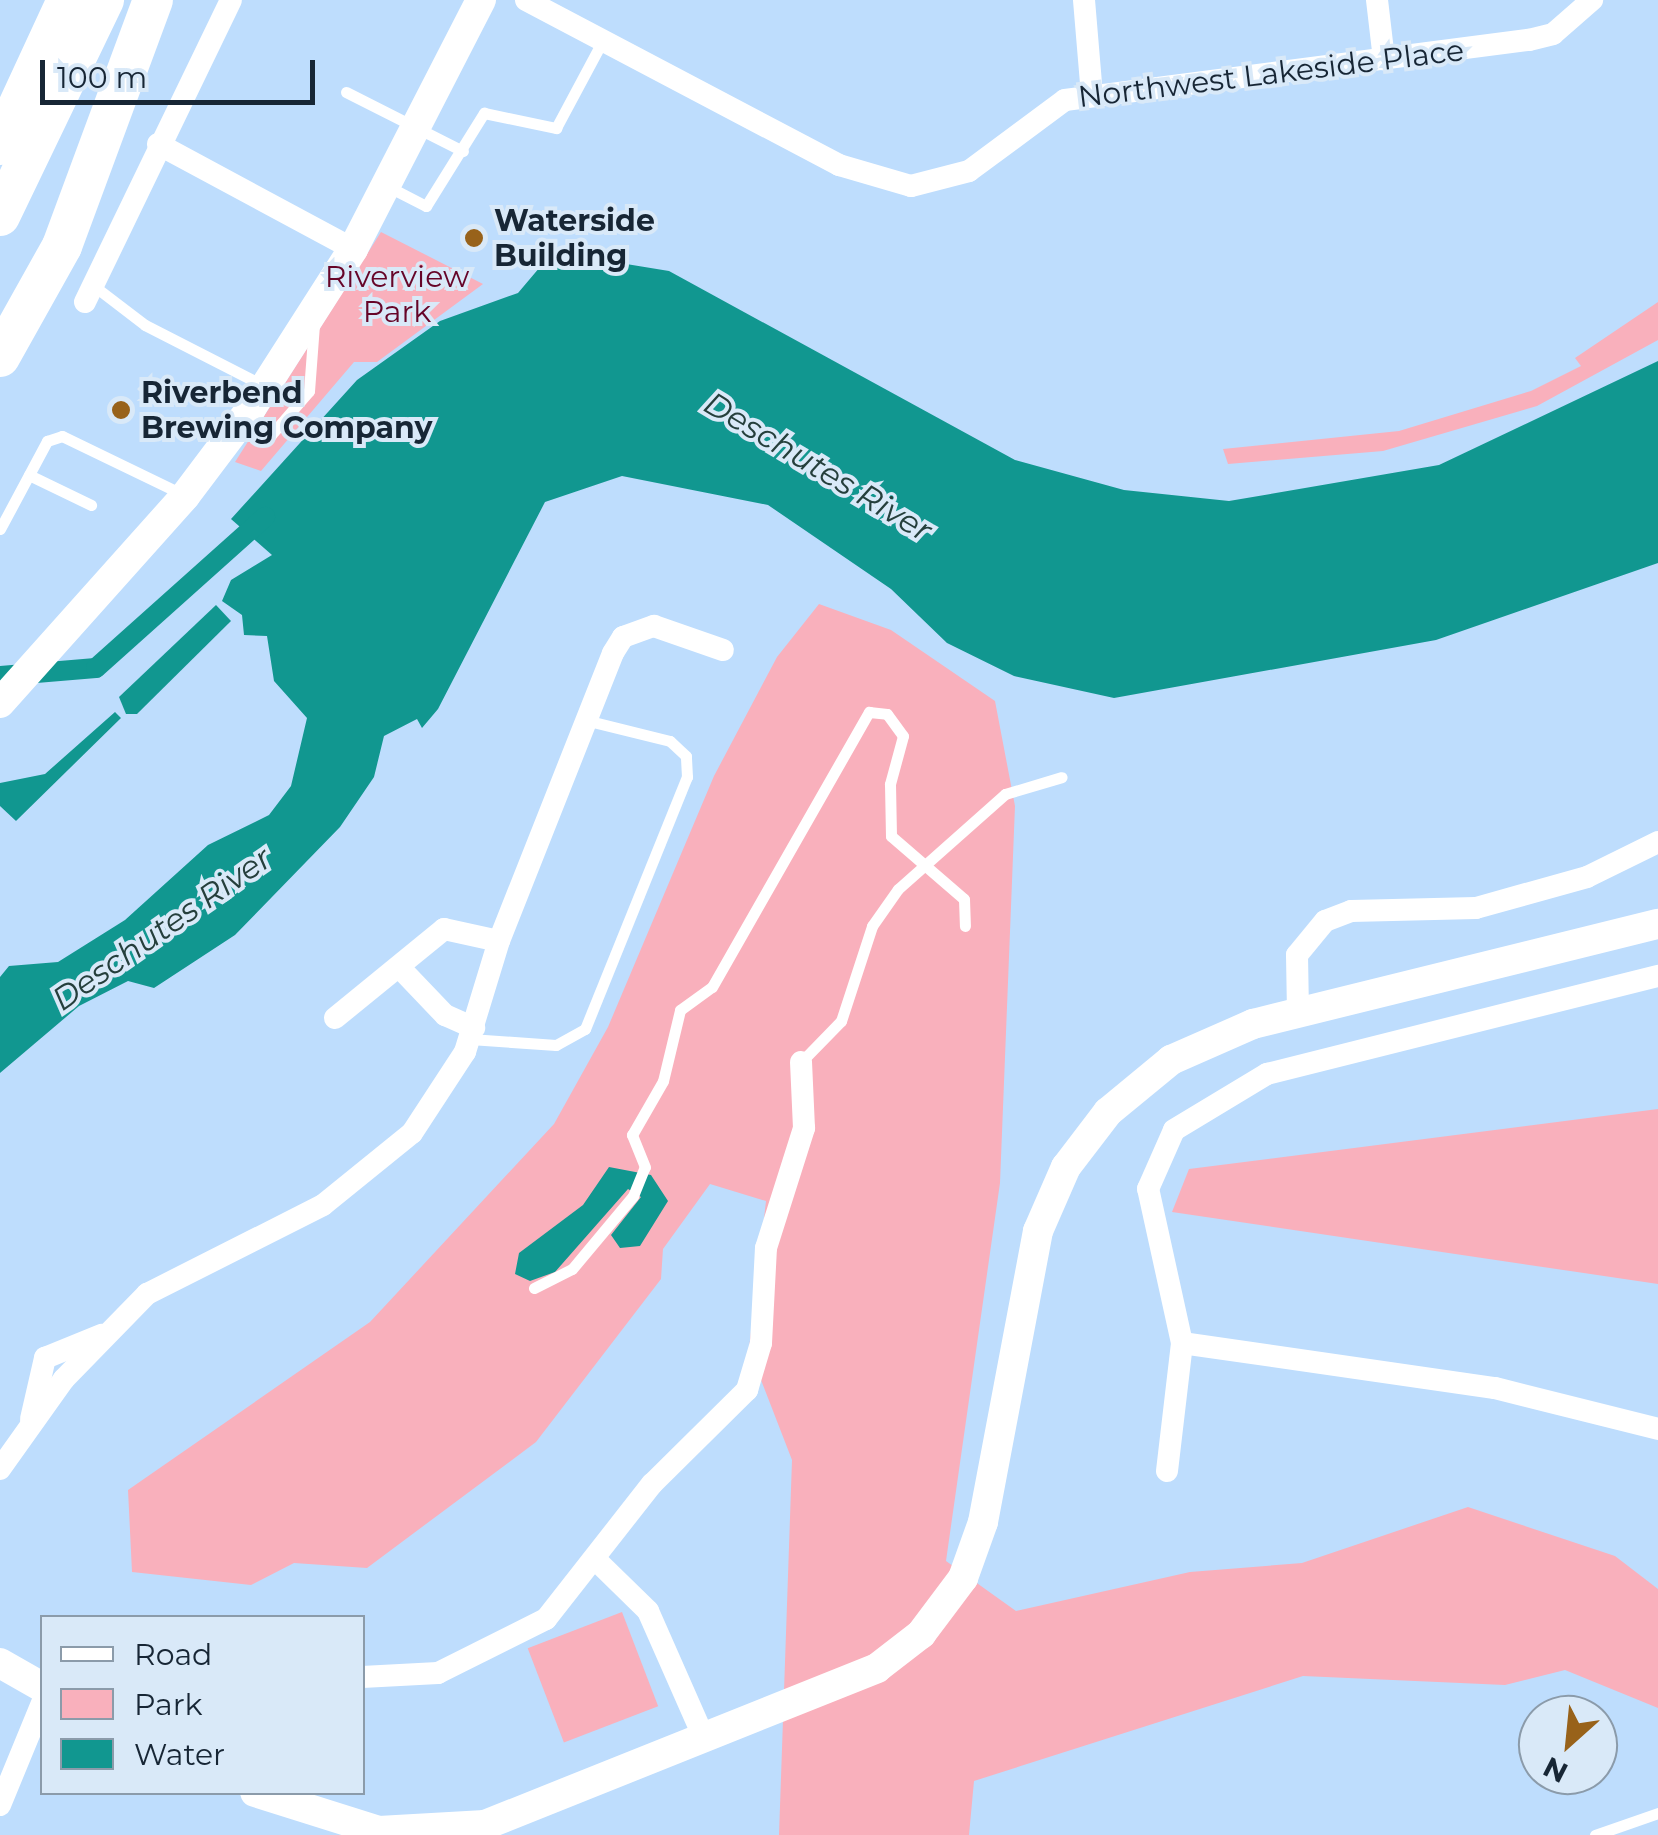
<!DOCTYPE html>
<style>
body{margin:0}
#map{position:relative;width:1658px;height:1835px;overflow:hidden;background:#beddfd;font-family:Montserrat,sans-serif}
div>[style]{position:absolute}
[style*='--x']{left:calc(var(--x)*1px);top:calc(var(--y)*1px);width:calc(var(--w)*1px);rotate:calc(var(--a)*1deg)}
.green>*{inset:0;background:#f9b0bc;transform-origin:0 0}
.water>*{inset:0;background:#119790}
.canal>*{height:20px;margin:-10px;padding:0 10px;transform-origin:10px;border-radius:10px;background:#119790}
.lane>*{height:11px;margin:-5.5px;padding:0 5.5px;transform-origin:5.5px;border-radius:5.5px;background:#fff}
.street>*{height:22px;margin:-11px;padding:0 11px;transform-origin:11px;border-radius:11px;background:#fff}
.secondary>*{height:30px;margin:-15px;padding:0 15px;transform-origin:15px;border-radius:15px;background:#fff}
.highway>*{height:40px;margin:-20px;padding:0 20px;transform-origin:20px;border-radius:20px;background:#fff}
.dots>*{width:28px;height:28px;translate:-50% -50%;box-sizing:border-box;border:5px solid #d9e9f8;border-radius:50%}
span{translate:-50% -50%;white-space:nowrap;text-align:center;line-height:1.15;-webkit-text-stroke:8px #d9e9f8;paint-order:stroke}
.street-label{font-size:30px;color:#172635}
.poi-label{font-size:30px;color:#172635;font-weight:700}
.left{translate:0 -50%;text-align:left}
.park-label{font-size:30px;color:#660528}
.water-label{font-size:32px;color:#253f3c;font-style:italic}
.legend{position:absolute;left:40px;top:1615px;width:325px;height:180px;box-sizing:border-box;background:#d9e9f8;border:2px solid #8b9baa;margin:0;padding:12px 18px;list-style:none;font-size:30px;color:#172635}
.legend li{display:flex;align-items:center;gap:20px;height:50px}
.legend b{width:50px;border:2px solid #8b9baa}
.north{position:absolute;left:1518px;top:1695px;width:100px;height:100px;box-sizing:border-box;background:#d9e9f8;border:2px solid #8b9baa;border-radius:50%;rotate:207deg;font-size:28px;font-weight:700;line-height:40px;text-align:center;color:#172635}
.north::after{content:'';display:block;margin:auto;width:35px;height:45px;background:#98621a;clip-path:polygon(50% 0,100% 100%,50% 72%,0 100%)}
.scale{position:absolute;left:40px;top:60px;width:275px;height:45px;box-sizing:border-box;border:5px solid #172635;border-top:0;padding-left:12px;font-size:30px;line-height:35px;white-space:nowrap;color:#172635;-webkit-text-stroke:8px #d9e9f8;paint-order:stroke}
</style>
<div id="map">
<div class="green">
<div style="clip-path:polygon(381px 232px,483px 284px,377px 362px,354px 362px,261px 471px,235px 462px)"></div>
<div style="clip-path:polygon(1658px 302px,1658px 340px,1537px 406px,1383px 451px,1228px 464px,1223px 449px,1399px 431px,1531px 391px,1581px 366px,1575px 358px)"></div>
<div style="clip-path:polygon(819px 604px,891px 630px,995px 701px,1015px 806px,1000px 1183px,946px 1561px,1016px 1611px,1190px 1572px,1302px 1563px,1468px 1507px,1615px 1556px,1658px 1589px,1658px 1708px,1565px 1670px,1505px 1685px,1303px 1676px,974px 1781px,969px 1835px,779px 1835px,792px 1460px,749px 1349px,766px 1201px,710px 1184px,663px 1249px,661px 1279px,536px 1442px,367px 1568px,294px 1563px,251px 1585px,132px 1572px,128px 1490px,370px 1322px,554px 1124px,608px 1027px,714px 776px,777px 657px)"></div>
<div style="clip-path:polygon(1658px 1109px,1658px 1284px,1172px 1212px,1189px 1169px)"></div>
<div style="left:622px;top:1612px;width:101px;height:101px;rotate:69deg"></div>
</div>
<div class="water">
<div style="clip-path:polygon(614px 262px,669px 271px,1015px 460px,1124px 490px,1229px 501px,1439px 465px,1658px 361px,1658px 563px,1436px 640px,1114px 698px,1014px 676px,947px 643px,891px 589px,768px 505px,622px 476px,545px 502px,438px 709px,422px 728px,417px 719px,384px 736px,374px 777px,340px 827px,235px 935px,154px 988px,128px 981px,79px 1006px,0 1073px,0 977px,9px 966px,58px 962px,125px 920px,208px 845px,269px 815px,291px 786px,307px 718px,274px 681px,267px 636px,244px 635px,242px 615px,222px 601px,231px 580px,272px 555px,231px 519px,357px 380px,440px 321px,518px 293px,540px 267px)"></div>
<div style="clip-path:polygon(216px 605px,231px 621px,137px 714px,126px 714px,119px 697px)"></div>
<div style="clip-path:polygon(115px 712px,121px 718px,16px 821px,0 806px,0 783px,45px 774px)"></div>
<div style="clip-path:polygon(609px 1167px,651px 1175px,668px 1201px,640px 1246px,620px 1248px,611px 1235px,641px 1197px,628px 1189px,555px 1272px,530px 1281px,515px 1274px,519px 1253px,583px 1205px)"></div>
</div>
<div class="canal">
<div style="--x:0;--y:676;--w:96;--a:-4.8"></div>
<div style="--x:96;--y:668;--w:227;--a:-41.8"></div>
</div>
<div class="lane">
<div style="--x:346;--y:92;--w:131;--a:26.8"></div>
<div style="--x:387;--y:186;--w:44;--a:27.1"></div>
<div style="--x:426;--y:206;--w:110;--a:-58.1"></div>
<div style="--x:484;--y:113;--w:74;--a:11.8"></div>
<div style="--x:556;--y:128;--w:100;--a:-61.9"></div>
<div style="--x:94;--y:286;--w:64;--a:37.4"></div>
<div style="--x:145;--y:325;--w:131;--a:27.1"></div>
<div style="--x:236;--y:435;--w:35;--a:0"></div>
<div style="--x:271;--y:435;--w:58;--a:-49.2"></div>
<div style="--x:309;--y:391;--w:67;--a:-85.7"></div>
<div style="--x:29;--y:475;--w:69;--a:25.8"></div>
<div style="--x:0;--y:529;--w:100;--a:-61.9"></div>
<div style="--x:47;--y:441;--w:16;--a:-18"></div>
<div style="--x:62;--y:436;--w:133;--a:25.8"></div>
<div style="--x:470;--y:1039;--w:86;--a:4"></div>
<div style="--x:556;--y:1045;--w:33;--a:-29"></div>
<div style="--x:585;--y:1029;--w:272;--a:-68"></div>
<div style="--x:687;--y:777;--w:21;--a:-93"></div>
<div style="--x:686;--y:756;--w:22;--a:-137"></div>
<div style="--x:670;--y:741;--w:88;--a:-166.1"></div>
<div style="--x:801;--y:1062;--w:57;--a:-45.7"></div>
<div style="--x:841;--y:1021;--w:100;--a:-71.9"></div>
<div style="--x:872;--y:926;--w:45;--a:-54.9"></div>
<div style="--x:898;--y:889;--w:143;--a:-41.6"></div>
<div style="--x:1005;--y:794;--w:59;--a:-16.6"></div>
<div style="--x:534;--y:1288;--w:42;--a:-26.6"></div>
<div style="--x:572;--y:1269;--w:95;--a:-50.1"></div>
<div style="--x:633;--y:1196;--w:31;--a:-68"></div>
<div style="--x:645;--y:1167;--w:35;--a:-112"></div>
<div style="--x:632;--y:1135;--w:62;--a:-60.1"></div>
<div style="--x:663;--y:1081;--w:73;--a:-76.5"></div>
<div style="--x:680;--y:1010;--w:39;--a:-36"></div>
<div style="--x:712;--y:987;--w:317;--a:-60.3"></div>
<div style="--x:869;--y:712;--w:18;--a:6"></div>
<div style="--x:887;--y:714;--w:27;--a:54"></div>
<div style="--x:903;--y:736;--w:50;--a:105.2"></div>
<div style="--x:890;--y:784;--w:52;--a:88.9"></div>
<div style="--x:891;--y:836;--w:96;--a:40.8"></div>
<div style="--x:964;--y:899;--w:27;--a:88"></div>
<div style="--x:1595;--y:1835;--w:67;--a:-19.2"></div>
</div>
<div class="street">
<div style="--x:526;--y:0;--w:354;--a:27.8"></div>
<div style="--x:839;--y:165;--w:75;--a:16.3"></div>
<div style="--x:911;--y:186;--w:60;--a:-14.5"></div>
<div style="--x:969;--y:171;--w:119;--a:-36.5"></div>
<div style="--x:1065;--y:100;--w:468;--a:-7.4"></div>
<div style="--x:1529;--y:40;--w:25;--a:-14"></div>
<div style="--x:1553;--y:34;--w:52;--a:-41.1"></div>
<div style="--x:1084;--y:0;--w:96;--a:85.2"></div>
<div style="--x:1377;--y:0;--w:60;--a:83.3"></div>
<div style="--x:158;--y:144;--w:221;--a:28.3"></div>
<div style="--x:85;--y:302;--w:335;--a:-64.2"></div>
<div style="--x:401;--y:969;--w:64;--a:46.3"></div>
<div style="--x:445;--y:1015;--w:32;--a:24"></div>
<div style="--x:1298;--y:1012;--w:57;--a:-91"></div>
<div style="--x:1297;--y:955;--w:44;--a:-50.5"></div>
<div style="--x:1325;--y:921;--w:28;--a:-21"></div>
<div style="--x:1351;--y:911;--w:125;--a:-1.4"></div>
<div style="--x:1476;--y:908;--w:115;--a:-15.6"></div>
<div style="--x:1587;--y:877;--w:79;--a:-26.2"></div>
<div style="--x:335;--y:1018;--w:141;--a:-39.2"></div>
<div style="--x:444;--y:929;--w:56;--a:12.3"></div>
<div style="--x:1182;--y:1343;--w:316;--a:8.2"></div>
<div style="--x:1495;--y:1388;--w:168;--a:14.1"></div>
<div style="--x:31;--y:1419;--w:63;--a:-77.1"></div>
<div style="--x:45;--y:1358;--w:61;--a:-22.3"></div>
<div style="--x:0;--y:1469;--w:110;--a:-54.6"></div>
<div style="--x:64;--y:1379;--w:119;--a:-45.7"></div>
<div style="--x:147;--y:1294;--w:197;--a:-26.8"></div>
<div style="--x:323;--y:1205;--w:114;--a:-39"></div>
<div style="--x:412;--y:1133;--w:97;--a:-56.8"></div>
<div style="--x:465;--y:1052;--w:116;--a:-73"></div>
<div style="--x:499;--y:941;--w:310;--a:-68.4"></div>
<div style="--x:613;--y:653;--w:19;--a:-58"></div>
<div style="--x:623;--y:637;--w:33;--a:-20"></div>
<div style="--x:654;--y:626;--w:73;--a:19.2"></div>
<div style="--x:1167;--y:1471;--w:129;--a:-83.3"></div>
<div style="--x:1182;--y:1343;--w:158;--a:-102.4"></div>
<div style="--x:1148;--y:1189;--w:64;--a:-66.2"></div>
<div style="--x:1174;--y:1130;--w:109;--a:-31.1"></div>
<div style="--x:1267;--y:1074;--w:403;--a:-14.1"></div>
<div style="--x:598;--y:1562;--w:70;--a:44.4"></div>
<div style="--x:648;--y:1611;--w:141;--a:66.2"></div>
<div style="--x:362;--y:1677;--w:76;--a:-3"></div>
<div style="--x:438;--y:1673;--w:121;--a:-26.6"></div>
<div style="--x:546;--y:1619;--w:172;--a:-51.9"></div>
<div style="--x:652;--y:1484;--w:134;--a:-44.7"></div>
<div style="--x:747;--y:1390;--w:49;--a:-73.4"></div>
<div style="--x:761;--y:1343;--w:95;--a:-87"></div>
<div style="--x:766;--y:1248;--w:126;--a:-72.4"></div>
<div style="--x:804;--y:1128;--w:66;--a:-92.6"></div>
<div style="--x:0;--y:1805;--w:110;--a:-67.6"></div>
</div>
<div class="secondary">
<div style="--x:0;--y:703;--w:278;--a:-48.2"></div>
<div style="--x:185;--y:496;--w:111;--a:-53"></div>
<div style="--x:252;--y:407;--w:188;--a:-57.4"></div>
<div style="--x:353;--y:249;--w:280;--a:-62.8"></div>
<div style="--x:0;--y:1663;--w:48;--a:29.7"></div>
<div style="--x:255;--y:1792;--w:130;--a:17.5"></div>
<div style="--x:379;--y:1831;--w:106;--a:-3.2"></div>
<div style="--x:485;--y:1825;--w:422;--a:-21.8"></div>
<div style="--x:877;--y:1668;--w:56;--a:-37.7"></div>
<div style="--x:921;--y:1634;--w:70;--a:-53.1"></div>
<div style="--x:963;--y:1578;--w:59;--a:-70.3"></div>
<div style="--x:983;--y:1522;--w:296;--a:-79.3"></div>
<div style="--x:1038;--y:1231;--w:70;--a:-66.4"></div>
<div style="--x:1066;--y:1167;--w:69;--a:-52.6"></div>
<div style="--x:1108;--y:1112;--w:82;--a:-39.5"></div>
<div style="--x:1171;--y:1060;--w:90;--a:-23.7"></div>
<div style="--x:1253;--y:1024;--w:417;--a:-13.9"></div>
</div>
<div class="highway">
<div style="--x:0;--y:145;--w:160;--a:-65.2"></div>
<div style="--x:0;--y:216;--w:240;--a:-64.3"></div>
<div style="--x:0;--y:357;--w:127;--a:-60.8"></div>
<div style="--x:62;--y:246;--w:262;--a:-69.7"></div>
</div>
<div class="dots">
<div style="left:474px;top:238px;background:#98621a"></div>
<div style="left:121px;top:410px;background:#98621a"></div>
</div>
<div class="street-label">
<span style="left:1271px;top:74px;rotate:-7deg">Northwest Lakeside Place</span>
</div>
<div class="poi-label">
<span class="left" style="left:494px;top:238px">Waterside<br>Building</span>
<span class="left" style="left:141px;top:410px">Riverbend<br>Brewing Company</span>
</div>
<div class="park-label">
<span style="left:397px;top:294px">Riverview<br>Park</span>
</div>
<div class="water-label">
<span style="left:818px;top:467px;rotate:31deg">Deschutes River</span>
<span style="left:162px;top:929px;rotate:-35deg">Deschutes River</span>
</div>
<ul class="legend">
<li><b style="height:12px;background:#fff"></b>Road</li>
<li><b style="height:28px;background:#f9b0bc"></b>Park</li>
<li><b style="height:28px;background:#119790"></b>Water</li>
</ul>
<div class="north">N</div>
<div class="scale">100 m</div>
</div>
